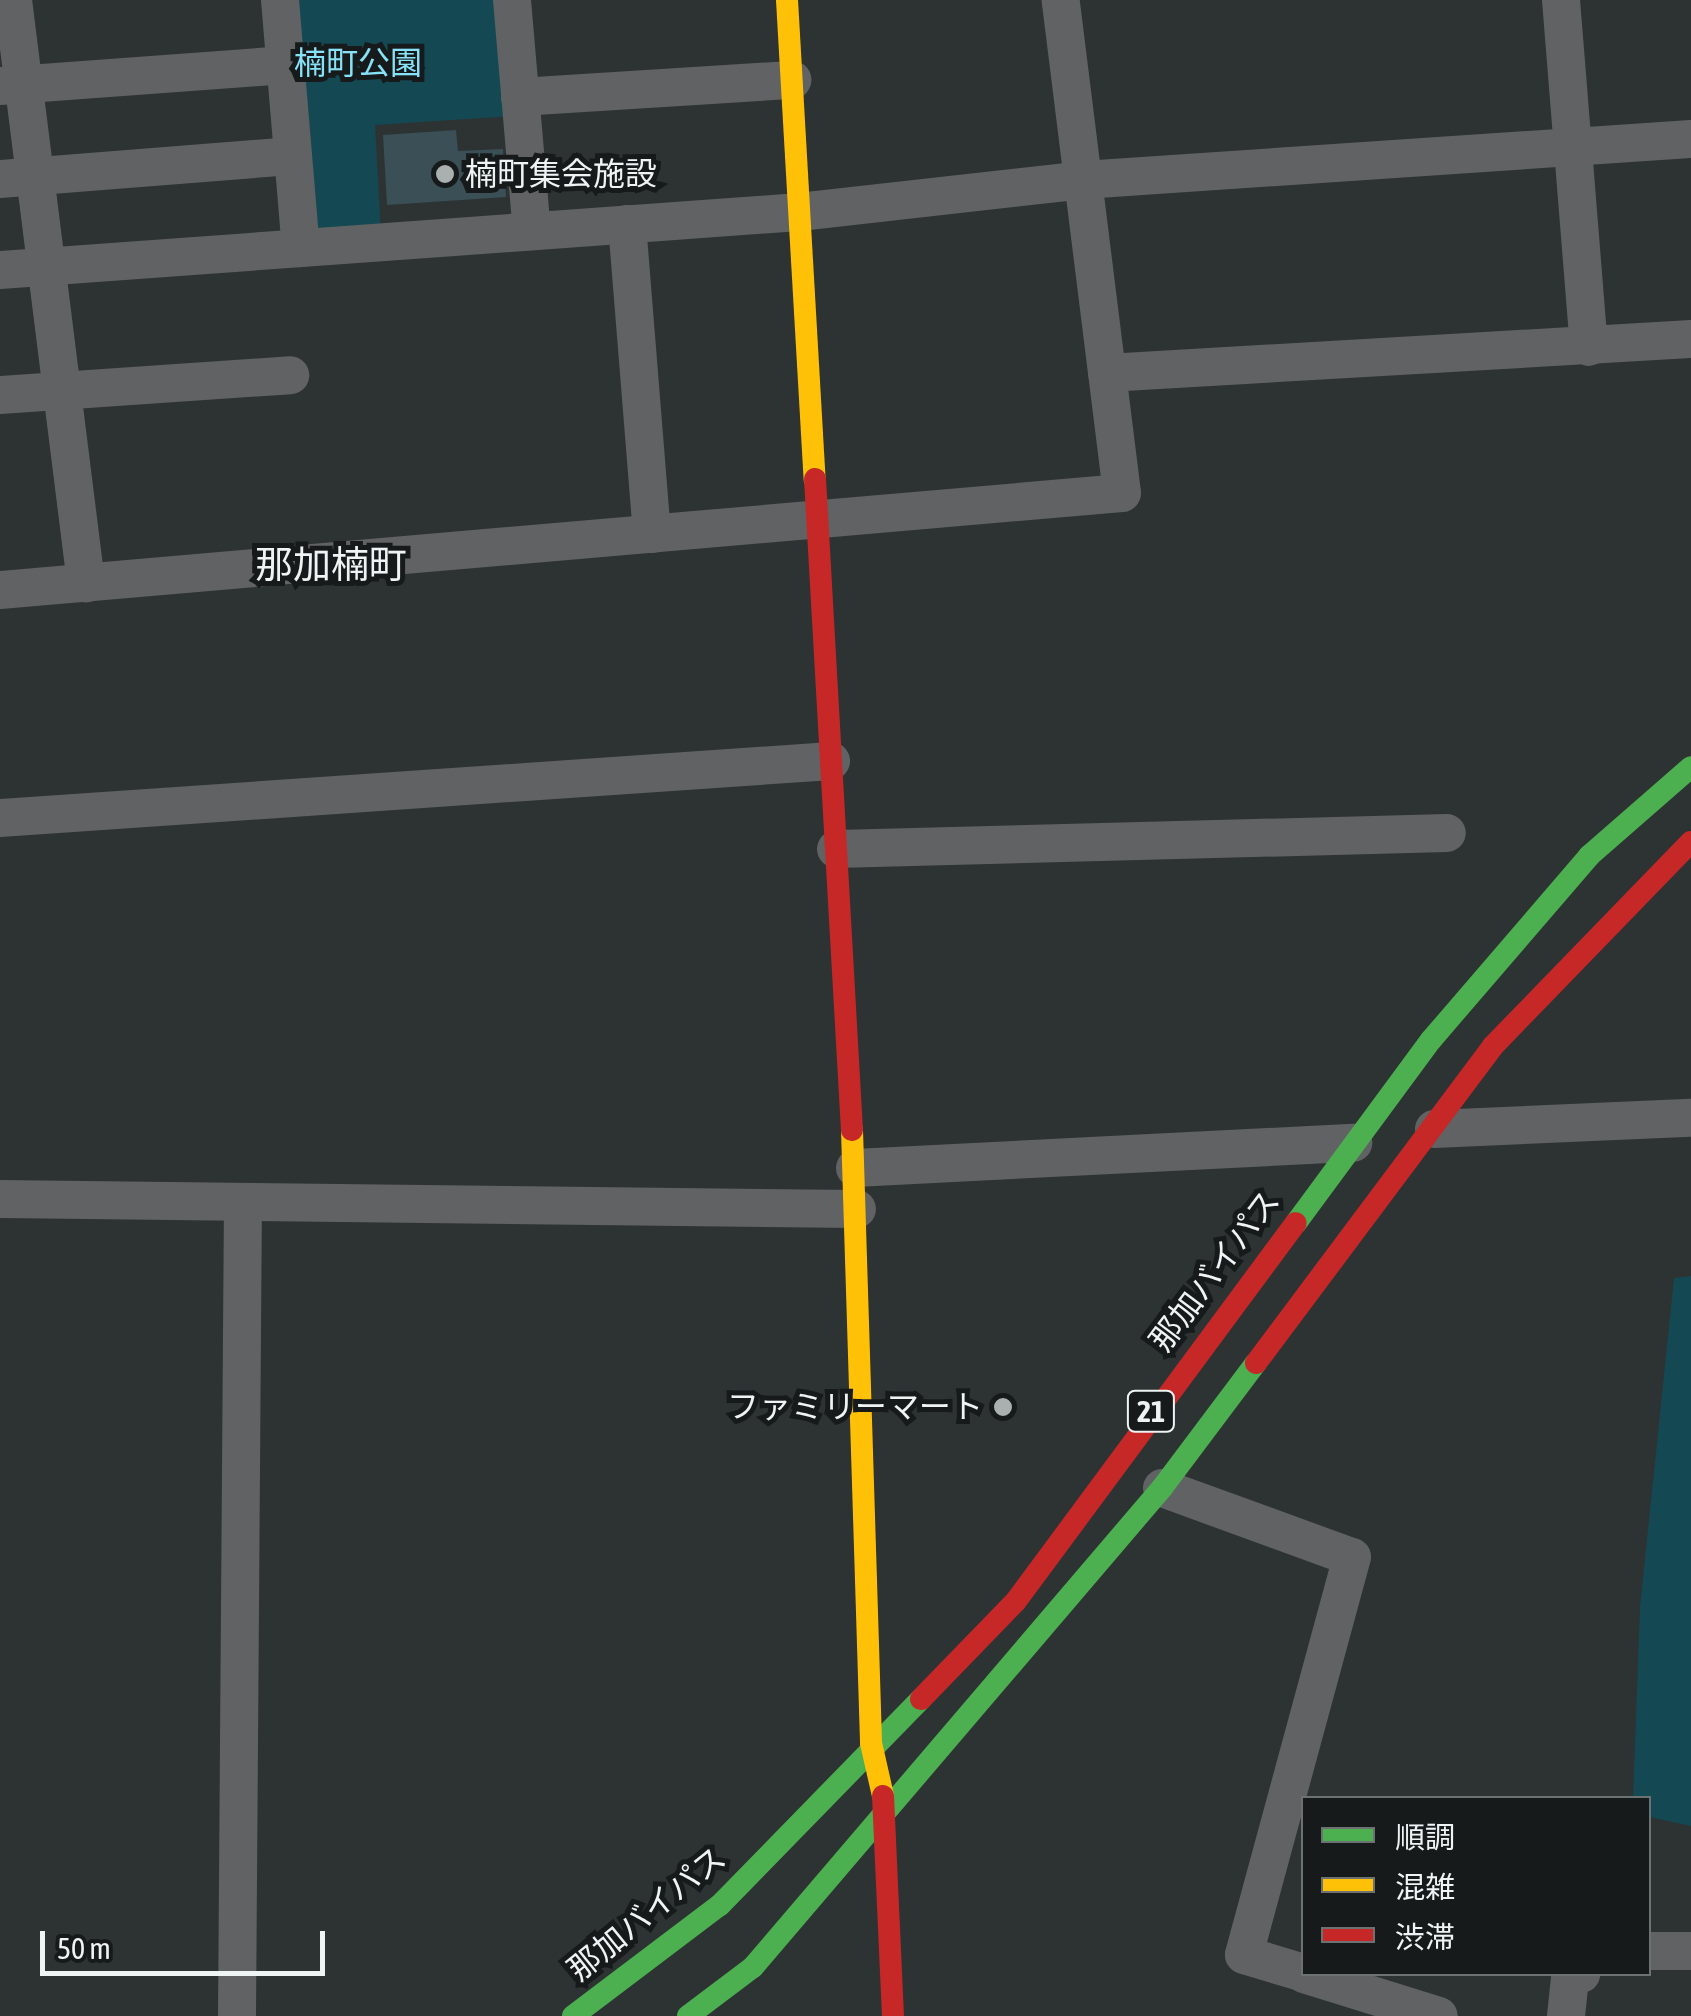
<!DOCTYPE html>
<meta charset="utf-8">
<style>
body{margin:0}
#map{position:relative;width:1691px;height:2016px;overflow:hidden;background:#2d3233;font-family:"Asap Condensed","Noto Sans JP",sans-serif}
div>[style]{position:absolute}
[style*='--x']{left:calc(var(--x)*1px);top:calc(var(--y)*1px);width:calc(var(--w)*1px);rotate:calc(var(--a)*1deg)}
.green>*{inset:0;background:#144853}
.building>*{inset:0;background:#3a4f56}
.street>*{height:38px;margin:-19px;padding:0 19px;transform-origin:19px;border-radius:19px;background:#606263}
.fast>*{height:22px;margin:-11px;padding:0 11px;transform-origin:11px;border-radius:11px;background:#4caf50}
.slow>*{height:22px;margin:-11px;padding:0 11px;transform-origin:11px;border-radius:11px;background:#ffc107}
.jam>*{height:22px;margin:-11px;padding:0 11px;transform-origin:11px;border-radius:11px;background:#c62828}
.dots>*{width:28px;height:28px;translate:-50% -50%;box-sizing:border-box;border:5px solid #161a1b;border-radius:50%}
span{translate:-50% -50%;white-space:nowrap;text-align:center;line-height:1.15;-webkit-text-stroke:10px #161a1b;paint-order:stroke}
.shield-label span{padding:2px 8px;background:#161a1b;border:2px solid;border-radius:8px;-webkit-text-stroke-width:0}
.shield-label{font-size:30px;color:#eef3f4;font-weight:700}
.park-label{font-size:32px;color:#87e2f7}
.poi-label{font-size:32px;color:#eef3f4}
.left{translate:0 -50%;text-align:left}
.right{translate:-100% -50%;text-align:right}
.street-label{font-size:32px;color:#eef3f4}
.quarter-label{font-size:38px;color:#eef3f4}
.legend{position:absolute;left:1301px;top:1796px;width:350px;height:180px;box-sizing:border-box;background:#161a1b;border:2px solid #6c7172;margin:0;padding:12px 18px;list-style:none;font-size:30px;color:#eef3f4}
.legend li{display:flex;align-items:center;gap:20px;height:50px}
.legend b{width:50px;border:2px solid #6c7172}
.scale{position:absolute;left:40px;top:1931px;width:285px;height:45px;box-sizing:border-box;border:5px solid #eef3f4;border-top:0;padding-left:12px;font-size:30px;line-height:35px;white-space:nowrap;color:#eef3f4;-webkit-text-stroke:8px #161a1b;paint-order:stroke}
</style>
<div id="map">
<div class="green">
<div style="clip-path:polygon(288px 0,503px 0,512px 116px,375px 125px,381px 232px,308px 235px)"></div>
<div style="clip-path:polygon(1691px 1276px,1691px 1826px,1649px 1817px,1648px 1798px,1633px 1798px,1640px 1607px,1674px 1278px)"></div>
</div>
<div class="building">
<div style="clip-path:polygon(456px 130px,458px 151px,503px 149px,506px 197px,387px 205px,383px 135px)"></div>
</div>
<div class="street">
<div style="--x:13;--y:0;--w:588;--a:82.86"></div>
<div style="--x:280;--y:0;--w:249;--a:85.2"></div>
<div style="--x:512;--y:0;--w:232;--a:85.1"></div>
<div style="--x:1561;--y:0;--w:348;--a:85.4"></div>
<div style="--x:0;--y:86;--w:286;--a:-4.2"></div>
<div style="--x:520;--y:97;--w:273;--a:-3.6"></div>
<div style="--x:0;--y:179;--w:294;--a:-4.5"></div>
<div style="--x:627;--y:224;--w:311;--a:85.4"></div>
<div style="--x:0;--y:270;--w:801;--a:-4.15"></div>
<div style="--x:799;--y:212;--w:286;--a:-6.4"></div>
<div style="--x:1083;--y:180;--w:609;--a:-3.86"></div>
<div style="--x:1107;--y:373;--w:585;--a:-3.33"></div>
<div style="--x:0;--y:395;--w:291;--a:-3.9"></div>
<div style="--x:0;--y:590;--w:1126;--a:-4.94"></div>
<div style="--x:1122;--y:493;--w:497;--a:-97.1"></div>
<div style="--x:0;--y:818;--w:833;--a:-3.92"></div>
<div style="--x:836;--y:849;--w:611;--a:-1.5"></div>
<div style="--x:1434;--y:1129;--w:257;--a:-2.5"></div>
<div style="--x:855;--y:1168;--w:499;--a:-2.9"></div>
<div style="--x:0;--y:1199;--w:857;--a:0.67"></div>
<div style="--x:1162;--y:1488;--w:202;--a:20"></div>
<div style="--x:1352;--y:1557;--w:412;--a:105.2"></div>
<div style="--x:1244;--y:1955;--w:63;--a:16.7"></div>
<div style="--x:1648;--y:1951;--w:43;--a:0"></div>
<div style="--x:1304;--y:1974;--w:141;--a:17.3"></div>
<div style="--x:237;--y:2016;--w:814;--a:-89.58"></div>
<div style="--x:1566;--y:2016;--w:38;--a:-84"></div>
<div style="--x:1570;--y:1978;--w:12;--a:-20"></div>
</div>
<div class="fast">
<div style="--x:1296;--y:1223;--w:227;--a:-53.6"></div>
<div style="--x:1431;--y:1040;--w:243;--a:-49.3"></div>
<div style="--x:1589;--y:856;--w:135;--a:-41.1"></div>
<div style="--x:573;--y:2016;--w:184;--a:-37.1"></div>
<div style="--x:720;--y:1905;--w:288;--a:-45.7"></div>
<div style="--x:688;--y:2016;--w:81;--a:-37"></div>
<div style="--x:753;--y:1967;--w:630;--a:-49.51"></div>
<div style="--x:1162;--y:1488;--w:156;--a:-53.1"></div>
</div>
<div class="slow">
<div style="--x:787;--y:0;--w:480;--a:86.7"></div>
<div style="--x:852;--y:1130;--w:613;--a:88.22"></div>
<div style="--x:871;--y:1743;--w:54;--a:77.2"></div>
</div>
<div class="jam">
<div style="--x:815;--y:479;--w:652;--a:86.75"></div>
<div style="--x:1256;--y:1363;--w:396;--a:-53.2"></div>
<div style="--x:1493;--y:1046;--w:284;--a:-45.9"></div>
<div style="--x:921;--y:1699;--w:136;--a:-45.9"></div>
<div style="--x:1016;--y:1601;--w:470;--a:-53.5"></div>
<div style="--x:883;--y:1796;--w:220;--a:87.4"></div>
</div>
<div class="dots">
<div style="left:445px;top:174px;background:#aaafb0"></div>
<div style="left:1003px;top:1407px;background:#aaafb0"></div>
</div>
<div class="shield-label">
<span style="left:1151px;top:1411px">21</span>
</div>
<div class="park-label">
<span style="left:358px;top:63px">楠町公園</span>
</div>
<div class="poi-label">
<span class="left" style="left:465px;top:174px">楠町集会施設</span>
<span class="right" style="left:983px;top:1407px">ファミリーマート</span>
</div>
<div class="street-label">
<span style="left:1215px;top:1271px;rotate:-53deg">那加バイパス</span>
<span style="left:647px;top:1914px;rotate:-39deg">那加バイパス</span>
</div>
<div class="quarter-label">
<span style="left:331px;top:565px">那加楠町</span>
</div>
<ul class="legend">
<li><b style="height:12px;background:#4caf50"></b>順調</li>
<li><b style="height:12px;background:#ffc107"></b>混雑</li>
<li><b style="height:12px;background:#c62828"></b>渋滞</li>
</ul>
<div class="scale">50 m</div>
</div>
